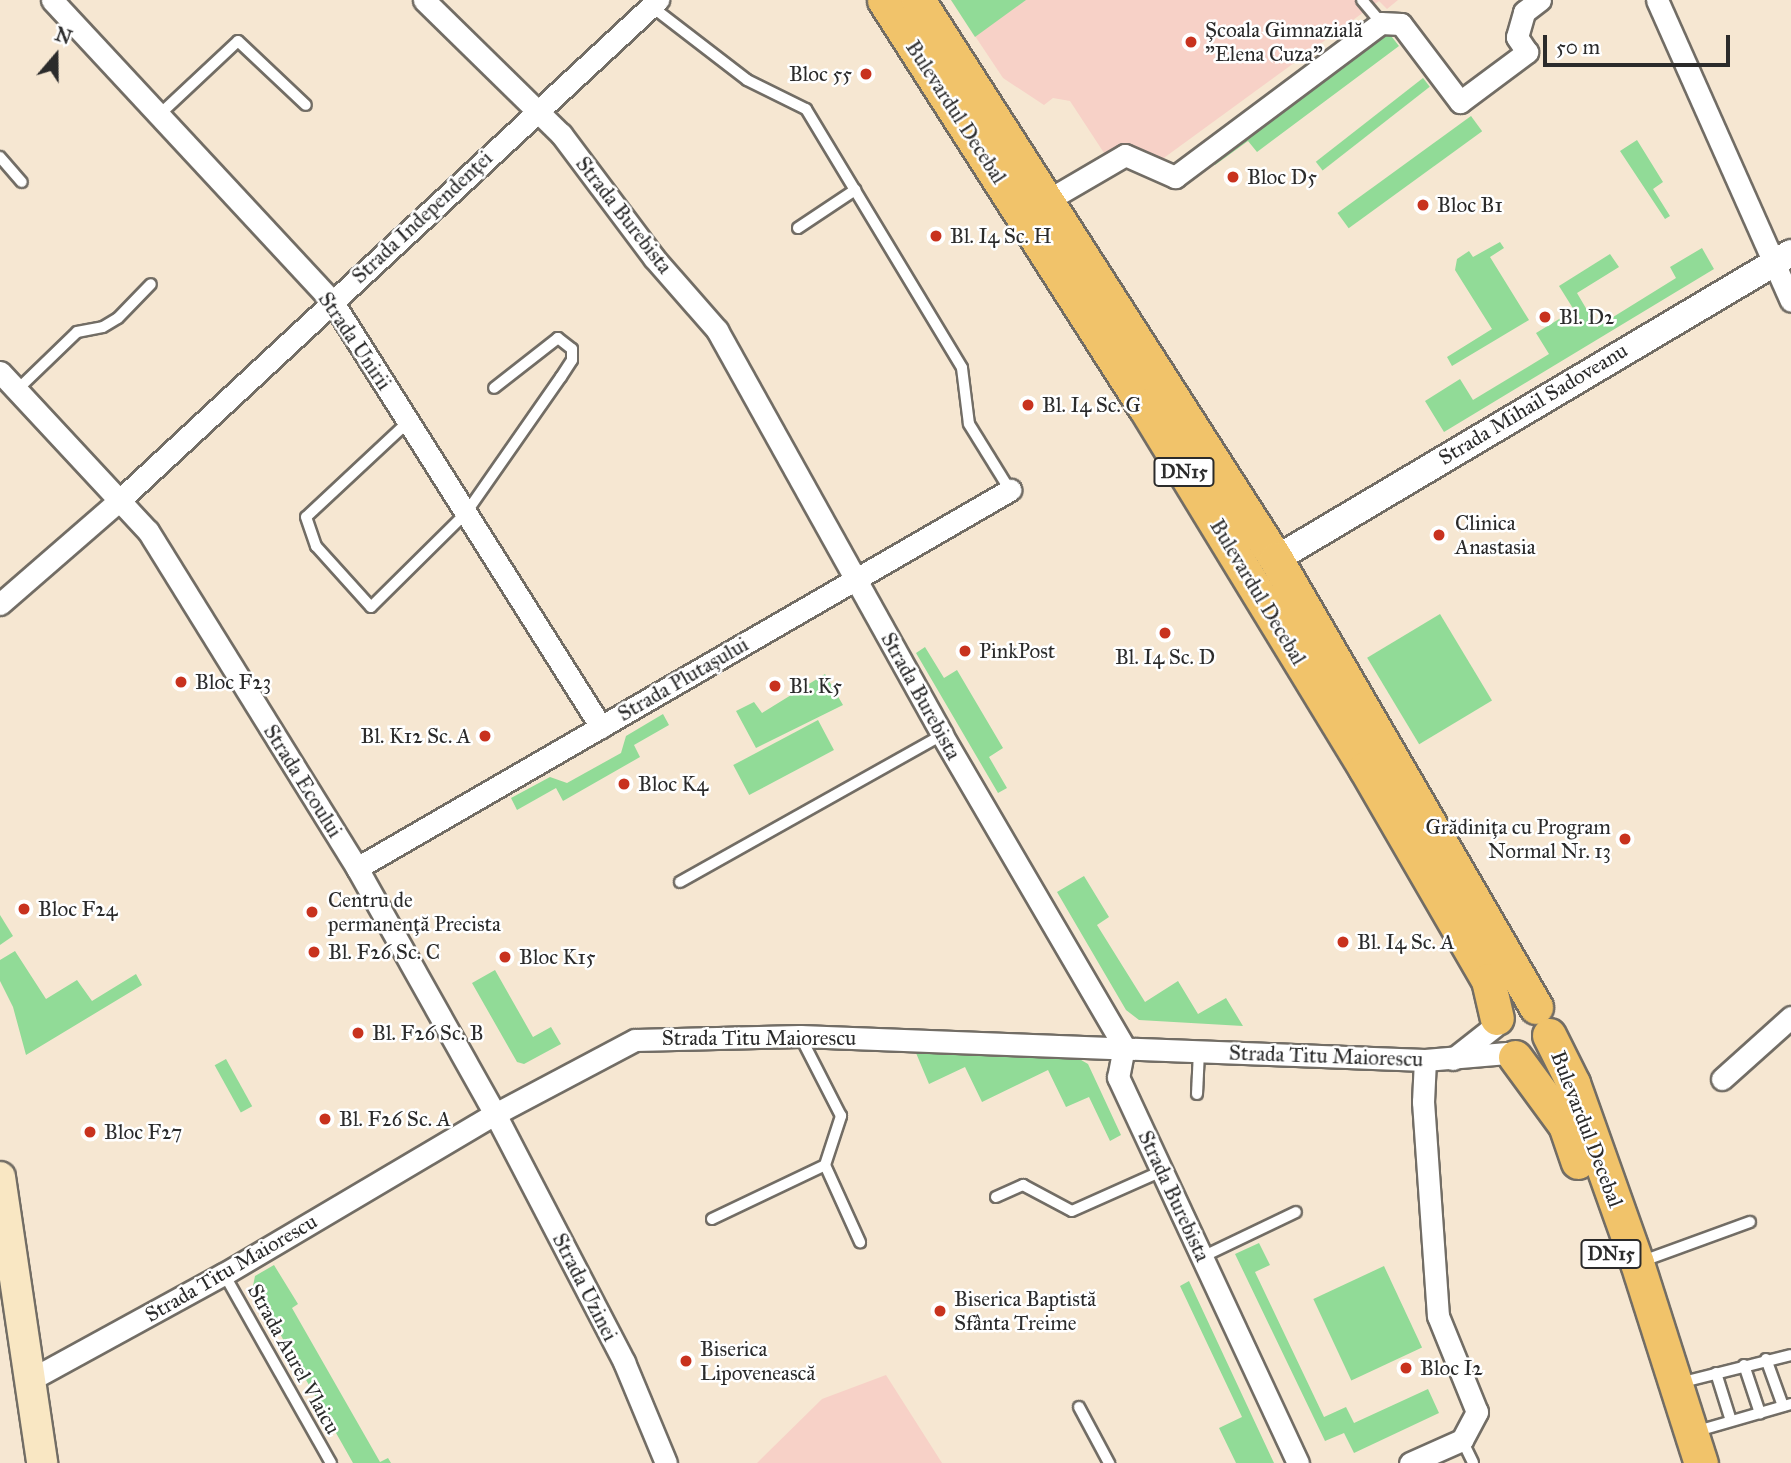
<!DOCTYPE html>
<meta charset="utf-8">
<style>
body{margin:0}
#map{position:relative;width:1791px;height:1463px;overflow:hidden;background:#f6e7d2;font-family:"IM FELL Great Primer",serif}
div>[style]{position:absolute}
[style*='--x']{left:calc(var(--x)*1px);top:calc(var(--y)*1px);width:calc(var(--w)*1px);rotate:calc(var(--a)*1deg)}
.built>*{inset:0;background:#f7d1c7}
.green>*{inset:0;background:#91db97;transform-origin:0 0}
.roads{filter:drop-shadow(2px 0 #726d65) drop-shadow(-2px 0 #726d65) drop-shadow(0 2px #726d65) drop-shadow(0 -2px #726d65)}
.service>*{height:10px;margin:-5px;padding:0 5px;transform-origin:5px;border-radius:5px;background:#fff}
.minor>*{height:21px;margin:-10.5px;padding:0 10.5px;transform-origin:10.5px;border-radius:10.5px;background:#fff}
.tertiary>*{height:26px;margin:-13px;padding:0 13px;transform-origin:13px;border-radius:13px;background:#fff}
.secondary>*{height:30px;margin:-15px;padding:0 15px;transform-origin:15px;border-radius:15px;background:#f9e7c3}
.primary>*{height:33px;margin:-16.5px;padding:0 16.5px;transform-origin:16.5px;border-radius:16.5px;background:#f1c36a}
.dots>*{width:19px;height:19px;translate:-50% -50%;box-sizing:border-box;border:4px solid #fff;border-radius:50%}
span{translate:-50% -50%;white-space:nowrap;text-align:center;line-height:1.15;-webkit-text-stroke:5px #fff;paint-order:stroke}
.shield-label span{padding:2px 5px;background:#fff;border:2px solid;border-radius:5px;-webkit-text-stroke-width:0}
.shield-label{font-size:19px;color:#2b2b2b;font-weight:700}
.poi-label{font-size:21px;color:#2b2b2b}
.left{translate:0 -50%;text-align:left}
.right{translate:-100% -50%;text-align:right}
.street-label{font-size:21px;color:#2b2b2b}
.north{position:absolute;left:21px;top:21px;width:70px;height:70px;-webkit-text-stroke:5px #fff;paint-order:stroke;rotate:20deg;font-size:19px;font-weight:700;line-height:28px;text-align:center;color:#2b2b2b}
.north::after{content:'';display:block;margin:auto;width:24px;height:32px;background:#2b2b2b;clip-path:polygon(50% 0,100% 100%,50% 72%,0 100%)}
.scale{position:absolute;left:1543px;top:35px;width:187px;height:32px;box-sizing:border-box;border:4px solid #2b2b2b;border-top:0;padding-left:9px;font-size:21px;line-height:24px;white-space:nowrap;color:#2b2b2b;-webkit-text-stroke:5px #fff;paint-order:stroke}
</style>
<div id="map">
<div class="built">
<div style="clip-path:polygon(951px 0,1398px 0,1387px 9px,1379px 1px,1161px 160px,1106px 156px,1070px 101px,1053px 98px,1044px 105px,1003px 78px)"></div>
<div style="clip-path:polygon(886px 1375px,942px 1463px,757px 1463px,822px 1399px)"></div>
</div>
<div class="green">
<div style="clip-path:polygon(951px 0,1026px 0,975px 37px)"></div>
<div style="clip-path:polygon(1381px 23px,1399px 46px,1257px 152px,1248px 141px,1215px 165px,1206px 153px)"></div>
<div style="left:1423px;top:78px;width:11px;height:136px;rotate:52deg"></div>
<div style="left:1471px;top:116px;width:19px;height:165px;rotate:54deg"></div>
<div style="clip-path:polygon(1637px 140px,1663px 182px,1653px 189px,1670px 216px,1665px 219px,1620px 151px)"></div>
<div style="clip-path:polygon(1500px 242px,1504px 248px,1490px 257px,1529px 320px,1452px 366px,1447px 357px,1492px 329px,1455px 270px,1457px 259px,1469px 251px,1473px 257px)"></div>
<div style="clip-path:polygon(1702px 248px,1714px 269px,1444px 432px,1425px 401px,1460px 379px,1473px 400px,1549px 354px,1536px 333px,1574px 310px,1559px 286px,1610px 254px,1619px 267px,1577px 293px,1597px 327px,1676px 278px,1670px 267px)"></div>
<div style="left:1440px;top:614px;width:101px;height:85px;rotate:59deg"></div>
<div style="clip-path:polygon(925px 647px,944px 678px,957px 670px,1003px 748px,989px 757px,1007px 788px,998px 793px,916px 653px)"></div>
<div style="clip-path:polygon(825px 674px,843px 705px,756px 748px,736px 711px,754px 702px,762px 713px)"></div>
<div style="clip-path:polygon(663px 714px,669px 725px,634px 745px,640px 757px,563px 801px,556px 788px,517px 810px,511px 798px,550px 777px,567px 783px,621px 753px,626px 736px)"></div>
<div style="left:818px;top:720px;width:34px;height:96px;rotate:62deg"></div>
<div style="clip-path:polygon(1084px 876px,1109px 917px,1097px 925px,1145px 1002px,1178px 981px,1198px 1014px,1226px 998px,1243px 1026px,1139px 1020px,1126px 1010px,1057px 892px)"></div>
<div style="clip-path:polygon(0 915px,13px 936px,0 945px)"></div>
<div style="clip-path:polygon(15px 951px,46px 999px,77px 980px,92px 1001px,136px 974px,142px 985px,26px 1055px,13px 1007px,0 981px,0 960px)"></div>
<div style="clip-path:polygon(495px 970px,533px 1037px,551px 1027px,561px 1044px,524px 1064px,517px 1062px,472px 983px)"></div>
<div style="clip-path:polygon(916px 1053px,1076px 1057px,1088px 1064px,1121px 1135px,1110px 1141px,1089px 1097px,1066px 1107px,1048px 1070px,982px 1102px,965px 1067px,929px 1084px)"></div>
<div style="left:226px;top:1059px;width:54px;height:13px;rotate:61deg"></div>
<div style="clip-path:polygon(1259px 1243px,1270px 1265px,1255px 1272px,1324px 1417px,1346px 1407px,1354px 1423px,1428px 1389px,1439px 1413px,1354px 1453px,1344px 1433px,1325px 1441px,1235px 1254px)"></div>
<div style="clip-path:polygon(274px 1265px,298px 1304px,292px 1308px,380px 1462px,388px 1458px,391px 1463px,353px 1463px,253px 1286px,255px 1276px)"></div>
<div style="left:1384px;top:1266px;width:90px;height:78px;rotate:65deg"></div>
<div style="clip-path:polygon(1189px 1281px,1231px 1371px,1274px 1463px,1236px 1463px,1219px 1428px,1242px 1417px,1180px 1286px)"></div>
</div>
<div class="roads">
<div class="service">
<div style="--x:1362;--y:0;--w:30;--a:50"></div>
<div style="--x:651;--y:6;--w:121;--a:37.6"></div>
<div style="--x:747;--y:80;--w:66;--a:26.2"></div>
<div style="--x:806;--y:109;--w:302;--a:58.9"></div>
<div style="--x:962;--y:368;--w:56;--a:82.9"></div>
<div style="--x:969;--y:424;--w:78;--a:58.2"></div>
<div style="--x:159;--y:115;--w:108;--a:-43.1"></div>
<div style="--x:238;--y:41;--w:93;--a:43.3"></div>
<div style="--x:0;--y:157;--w:33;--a:49"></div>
<div style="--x:798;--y:228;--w:69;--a:-33.7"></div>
<div style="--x:17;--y:390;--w:83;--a:-44"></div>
<div style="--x:77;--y:332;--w:26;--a:-11"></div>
<div style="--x:103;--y:327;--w:17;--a:-31"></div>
<div style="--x:118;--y:318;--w:47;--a:-45.9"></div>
<div style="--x:408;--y:422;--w:139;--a:137"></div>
<div style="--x:306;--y:517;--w:31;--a:71"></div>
<div style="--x:316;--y:546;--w:82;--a:48"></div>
<div style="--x:371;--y:607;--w:134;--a:-44.7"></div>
<div style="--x:466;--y:513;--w:166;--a:-55.1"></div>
<div style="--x:561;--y:377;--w:20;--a:-57"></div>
<div style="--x:572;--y:360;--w:11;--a:-90"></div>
<div style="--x:572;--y:349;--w:18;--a:-142"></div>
<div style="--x:558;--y:338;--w:81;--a:142"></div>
<div style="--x:680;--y:882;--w:300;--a:-29.3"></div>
<div style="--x:1197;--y:1094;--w:43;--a:-87.3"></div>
<div style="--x:825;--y:1165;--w:85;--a:65.6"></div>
<div style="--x:996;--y:1197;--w:30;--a:-24"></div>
<div style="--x:1023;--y:1185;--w:55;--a:28"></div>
<div style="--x:1072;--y:1211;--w:98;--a:-24"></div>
<div style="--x:712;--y:1219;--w:125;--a:-25.5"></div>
<div style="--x:825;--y:1165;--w:52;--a:-71.9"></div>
<div style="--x:841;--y:1116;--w:90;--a:-117.1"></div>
<div style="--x:1202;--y:1257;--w:104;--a:-25.6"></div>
<div style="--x:1640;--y:1262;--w:117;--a:-20"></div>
<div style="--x:224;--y:1274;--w:217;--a:60.5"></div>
<div style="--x:1766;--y:1359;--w:50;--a:70.1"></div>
<div style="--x:1744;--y:1365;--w:51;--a:71.6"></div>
<div style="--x:1716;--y:1373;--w:50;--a:72.6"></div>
<div style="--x:1679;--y:1383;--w:115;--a:-14"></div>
<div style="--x:1079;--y:1407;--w:64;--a:61.8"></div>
<div style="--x:1694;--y:1432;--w:101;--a:-16.1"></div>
<div style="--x:1462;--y:1440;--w:25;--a:64"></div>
</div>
<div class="minor">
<div style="--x:52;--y:0;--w:411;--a:47.1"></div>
<div style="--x:332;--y:301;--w:504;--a:57.73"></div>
<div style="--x:424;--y:0;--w:192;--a:44.4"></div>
<div style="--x:561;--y:134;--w:155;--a:53.1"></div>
<div style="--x:654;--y:258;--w:96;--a:48.8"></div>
<div style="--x:717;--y:330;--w:463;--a:60.9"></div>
<div style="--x:942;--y:735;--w:361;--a:59.7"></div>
<div style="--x:1124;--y:1047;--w:31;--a:101"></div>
<div style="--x:1118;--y:1077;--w:426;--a:65"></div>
<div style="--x:1657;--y:0;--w:329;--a:66"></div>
<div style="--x:1048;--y:200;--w:89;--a:-30.3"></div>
<div style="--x:1125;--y:155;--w:55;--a:23.7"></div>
<div style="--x:1175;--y:177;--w:257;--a:-36.8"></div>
<div style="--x:1381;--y:23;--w:20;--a:3"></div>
<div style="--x:1401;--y:24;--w:98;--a:52.9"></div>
<div style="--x:1460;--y:102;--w:84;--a:-36.7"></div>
<div style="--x:1527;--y:52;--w:18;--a:-124"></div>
<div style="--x:1517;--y:37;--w:26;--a:-74"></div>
<div style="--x:1524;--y:12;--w:20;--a:-37"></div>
<div style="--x:0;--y:372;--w:217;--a:47.1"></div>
<div style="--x:148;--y:531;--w:397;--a:58.2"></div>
<div style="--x:357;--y:868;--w:282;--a:60.7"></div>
<div style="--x:495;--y:1114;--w:280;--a:62.5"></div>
<div style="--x:624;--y:1362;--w:109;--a:67.4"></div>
<div style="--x:0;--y:604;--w:162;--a:-41"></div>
<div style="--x:122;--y:498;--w:732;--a:-42.9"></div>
<div style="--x:357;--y:868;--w:755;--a:-30.07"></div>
<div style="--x:1453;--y:1059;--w:53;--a:-38.2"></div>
<div style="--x:1722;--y:1079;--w:93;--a:-41.9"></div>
<div style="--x:30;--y:1380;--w:221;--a:-28.7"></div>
<div style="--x:224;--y:1274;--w:315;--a:-30.6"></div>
<div style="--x:495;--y:1114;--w:158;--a:-27.9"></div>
<div style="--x:635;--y:1040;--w:165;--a:-1.4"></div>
<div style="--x:800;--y:1036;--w:625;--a:2.2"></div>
<div style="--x:1425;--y:1060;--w:82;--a:-4.9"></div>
<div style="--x:1410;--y:1463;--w:57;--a:-23.9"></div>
<div style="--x:1462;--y:1440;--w:32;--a:-62"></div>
<div style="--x:1477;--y:1412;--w:104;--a:-112.1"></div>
<div style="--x:1438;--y:1316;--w:215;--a:-94"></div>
<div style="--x:1423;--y:1102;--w:42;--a:-87.3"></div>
</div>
<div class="tertiary">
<div style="--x:1276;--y:559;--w:599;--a:-30.72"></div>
</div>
<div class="secondary">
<div style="--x:0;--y:1177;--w:289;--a:81.6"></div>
</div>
<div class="primary">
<div style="--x:884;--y:0;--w:482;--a:57.4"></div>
<div style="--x:1144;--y:406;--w:424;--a:58.6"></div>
<div style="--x:1365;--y:768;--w:245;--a:59.9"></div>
<div style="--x:1488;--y:980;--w:39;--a:77"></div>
<div style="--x:918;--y:0;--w:664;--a:57.36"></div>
<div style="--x:1276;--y:559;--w:518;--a:59.87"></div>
<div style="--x:1549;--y:1035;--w:54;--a:63.4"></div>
<div style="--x:1573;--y:1083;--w:191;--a:70.4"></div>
<div style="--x:1637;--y:1263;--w:210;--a:72.3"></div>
<div style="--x:1515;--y:1057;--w:84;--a:53.7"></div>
<div style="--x:1565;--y:1125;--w:39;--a:71"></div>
</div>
</div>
<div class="dots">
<div style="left:1191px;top:42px;background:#c8321e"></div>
<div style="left:866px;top:74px;background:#c8321e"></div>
<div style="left:1233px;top:177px;background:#c8321e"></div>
<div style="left:1423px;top:205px;background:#c8321e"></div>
<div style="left:936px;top:236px;background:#c8321e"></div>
<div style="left:1545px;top:317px;background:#c8321e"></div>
<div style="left:1028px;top:405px;background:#c8321e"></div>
<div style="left:1439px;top:535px;background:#c8321e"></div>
<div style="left:1165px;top:633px;background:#c8321e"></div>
<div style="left:965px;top:651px;background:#c8321e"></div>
<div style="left:181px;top:682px;background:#c8321e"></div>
<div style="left:775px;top:686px;background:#c8321e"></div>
<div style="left:485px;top:736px;background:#c8321e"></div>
<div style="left:624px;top:784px;background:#c8321e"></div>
<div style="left:1625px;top:839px;background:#c8321e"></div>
<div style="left:24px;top:909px;background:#c8321e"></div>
<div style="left:312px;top:912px;background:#c8321e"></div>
<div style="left:1343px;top:942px;background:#c8321e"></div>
<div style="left:314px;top:952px;background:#c8321e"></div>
<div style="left:505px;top:957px;background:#c8321e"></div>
<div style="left:358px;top:1033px;background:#c8321e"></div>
<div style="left:325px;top:1119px;background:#c8321e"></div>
<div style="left:90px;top:1132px;background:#c8321e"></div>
<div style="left:940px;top:1311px;background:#c8321e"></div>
<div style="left:686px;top:1361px;background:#c8321e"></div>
<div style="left:1406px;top:1368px;background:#c8321e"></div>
</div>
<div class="shield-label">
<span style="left:1184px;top:472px">DN15</span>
<span style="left:1611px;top:1254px">DN15</span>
</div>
<div class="poi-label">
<span class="left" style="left:1205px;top:42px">Școala Gimnazială<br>"Elena Cuza"</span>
<span class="right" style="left:852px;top:74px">Bloc 55</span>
<span class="left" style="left:1247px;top:177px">Bloc D5</span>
<span class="left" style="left:1437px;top:205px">Bloc B1</span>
<span class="left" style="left:950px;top:236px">Bl. I4 Sc. H</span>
<span class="left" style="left:1559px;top:317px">Bl. D2</span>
<span class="left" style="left:1042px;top:405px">Bl. I4 Sc. G</span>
<span class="left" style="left:1455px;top:535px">Clinica<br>Anastasia</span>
<span class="left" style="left:979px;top:651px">PinkPost</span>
<span style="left:1165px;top:657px">Bl. I4 Sc. D</span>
<span class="left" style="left:195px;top:682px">Bloc F23</span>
<span class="left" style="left:789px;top:686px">Bl. K5</span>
<span class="right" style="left:471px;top:736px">Bl. K12 Sc. A</span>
<span class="left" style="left:638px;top:784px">Bloc K4</span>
<span class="right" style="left:1611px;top:839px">Grădinița cu Program<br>Normal Nr. 13</span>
<span class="left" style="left:328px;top:912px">Centru de<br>permanenţă Precista</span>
<span class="left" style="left:38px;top:909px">Bloc F24</span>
<span class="left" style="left:1357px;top:942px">Bl. I4 Sc. A</span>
<span class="left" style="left:328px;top:952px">Bl. F26 Sc. C</span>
<span class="left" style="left:519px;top:957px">Bloc K15</span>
<span class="left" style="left:372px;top:1033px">Bl. F26 Sc. B</span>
<span class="left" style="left:339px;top:1119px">Bl. F26 Sc. A</span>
<span class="left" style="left:104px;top:1132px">Bloc F27</span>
<span class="left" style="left:954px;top:1311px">Biserica Baptistă<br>Sfânta Treime</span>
<span class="left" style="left:700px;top:1361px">Biserica<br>Lipovenească</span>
<span class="left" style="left:1420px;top:1368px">Bloc I2</span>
</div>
<div class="street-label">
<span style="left:956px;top:112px;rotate:57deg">Bulevardul Decebal</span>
<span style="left:624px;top:215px;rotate:52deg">Strada Burebista</span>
<span style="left:422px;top:217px;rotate:-43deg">Strada Independenței</span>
<span style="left:355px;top:341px;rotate:56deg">Strada Unirii</span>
<span style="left:1533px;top:404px;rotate:-31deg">Strada Mihail Sadoveanu</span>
<span style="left:1258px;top:592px;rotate:59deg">Bulevardul Decebal</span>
<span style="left:683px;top:679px;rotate:-30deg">Strada Plutașului</span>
<span style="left:921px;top:696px;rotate:61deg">Strada Burebista</span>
<span style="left:303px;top:781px;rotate:58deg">Strada Ecoului</span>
<span style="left:759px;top:1038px">Strada Titu Maiorescu</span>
<span style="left:1326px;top:1056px;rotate:2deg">Strada Titu Maiorescu</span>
<span style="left:1587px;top:1129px;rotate:69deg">Bulevardul Decebal</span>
<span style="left:1174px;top:1196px;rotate:65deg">Strada Burebista</span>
<span style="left:231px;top:1268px;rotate:-30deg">Strada Titu Maiorescu</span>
<span style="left:585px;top:1287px;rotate:63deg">Strada Uzinei</span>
<span style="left:294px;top:1359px;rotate:61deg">Strada Aurel Vlaicu</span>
</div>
<div class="north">N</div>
<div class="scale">50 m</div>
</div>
